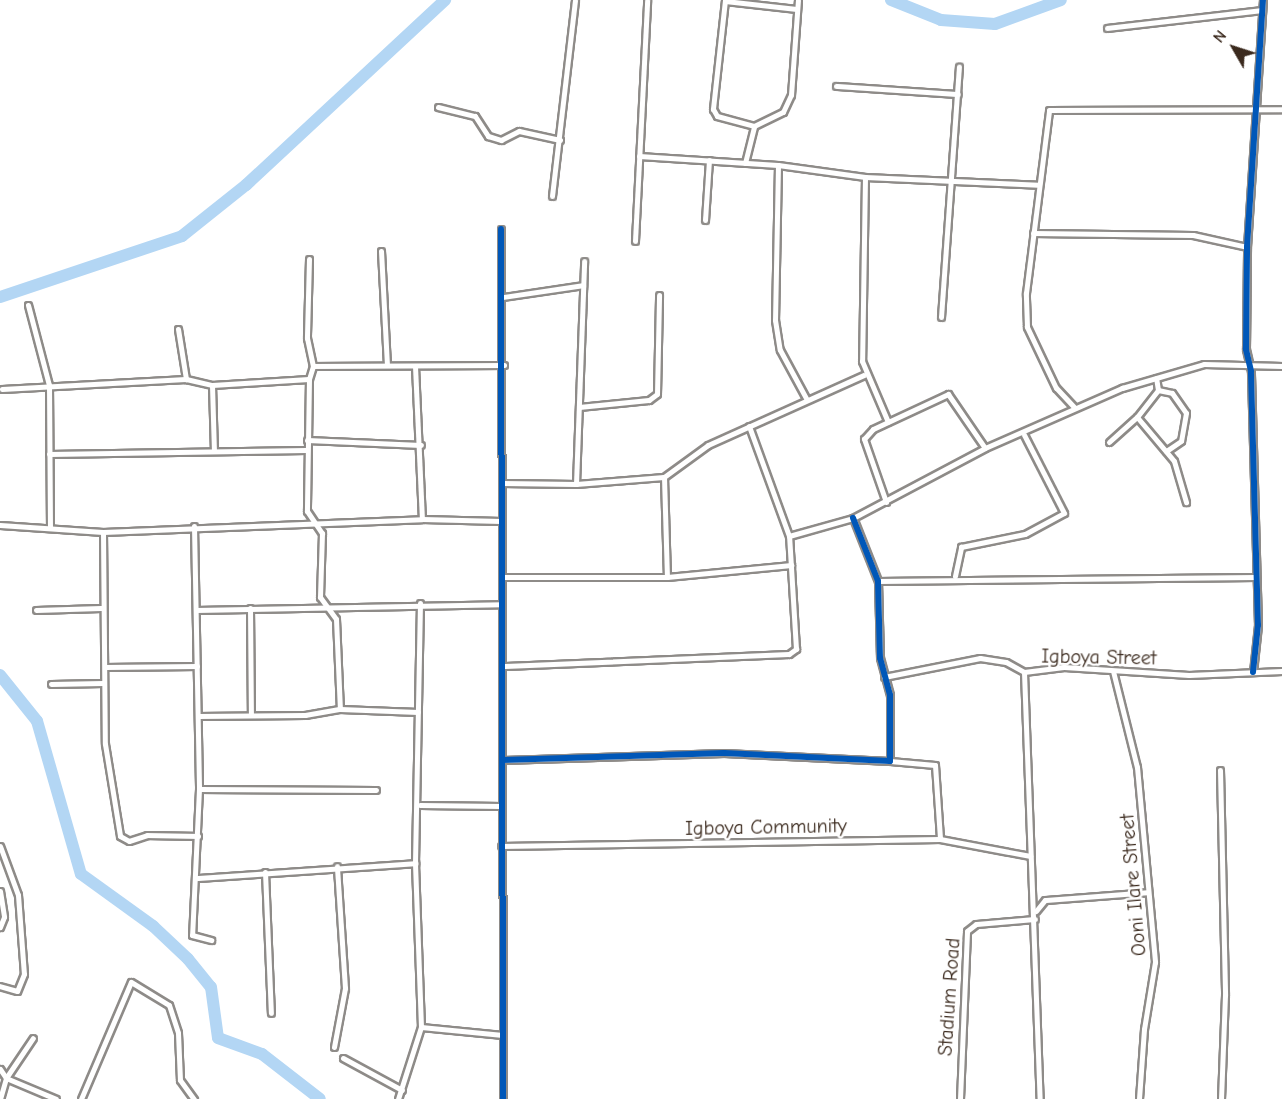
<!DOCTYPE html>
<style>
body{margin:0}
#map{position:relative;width:1282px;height:1099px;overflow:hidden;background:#fff;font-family:"Comic Neue",sans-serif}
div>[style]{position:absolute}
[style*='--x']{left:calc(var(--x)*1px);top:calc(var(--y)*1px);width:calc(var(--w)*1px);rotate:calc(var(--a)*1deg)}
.river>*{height:12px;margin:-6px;padding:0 6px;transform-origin:6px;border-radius:6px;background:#b3d6f4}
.roads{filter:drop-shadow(2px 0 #8e8b88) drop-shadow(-2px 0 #8e8b88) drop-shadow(0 2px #8e8b88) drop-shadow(0 -2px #8e8b88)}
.minor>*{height:5px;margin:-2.5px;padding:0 2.5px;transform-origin:2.5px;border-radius:2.5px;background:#fff}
.cycleway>*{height:6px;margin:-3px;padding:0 3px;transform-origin:3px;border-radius:3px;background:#0057b8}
span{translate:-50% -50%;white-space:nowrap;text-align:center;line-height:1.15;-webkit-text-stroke:5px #fff;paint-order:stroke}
.street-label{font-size:20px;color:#3b2a1e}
.north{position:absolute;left:1204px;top:18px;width:60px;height:60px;-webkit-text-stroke:4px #fff;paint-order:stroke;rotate:309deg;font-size:16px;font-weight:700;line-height:24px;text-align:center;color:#3b2a1e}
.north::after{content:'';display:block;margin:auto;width:21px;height:27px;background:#3b2a1e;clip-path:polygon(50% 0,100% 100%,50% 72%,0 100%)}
</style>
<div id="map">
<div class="river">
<div style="--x:891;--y:0;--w:54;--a:21.8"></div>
<div style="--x:941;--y:20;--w:54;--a:4.2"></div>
<div style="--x:995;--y:24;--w:70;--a:-20"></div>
<div style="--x:0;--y:297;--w:192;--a:-18.5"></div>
<div style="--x:182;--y:236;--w:82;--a:-38.6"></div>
<div style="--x:246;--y:185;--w:272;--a:-42.9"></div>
<div style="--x:0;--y:675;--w:59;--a:51.2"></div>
<div style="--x:37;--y:721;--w:159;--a:74"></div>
<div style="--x:81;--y:874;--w:89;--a:35.8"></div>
<div style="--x:153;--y:926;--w:48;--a:43.3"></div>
<div style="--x:188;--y:959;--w:36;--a:51"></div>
<div style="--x:211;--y:987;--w:51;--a:82.2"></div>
<div style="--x:218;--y:1038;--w:47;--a:20"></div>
<div style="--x:262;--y:1054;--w:73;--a:37.8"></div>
</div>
<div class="roads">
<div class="minor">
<div style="--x:725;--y:0;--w:110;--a:96.3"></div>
<div style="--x:713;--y:109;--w:8;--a:60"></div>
<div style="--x:717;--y:116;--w:38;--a:15"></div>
<div style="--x:754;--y:126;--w:32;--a:-26"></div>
<div style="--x:783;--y:112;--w:19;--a:-65"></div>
<div style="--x:791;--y:95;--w:95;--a:-85.8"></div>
<div style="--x:725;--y:1;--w:72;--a:6.3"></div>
<div style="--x:1107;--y:28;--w:156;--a:-6.6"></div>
<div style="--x:836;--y:86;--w:122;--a:3.8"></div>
<div style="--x:438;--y:107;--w:38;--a:14"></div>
<div style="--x:475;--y:116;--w:24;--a:57"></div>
<div style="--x:488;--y:136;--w:14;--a:17"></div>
<div style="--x:501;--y:140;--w:20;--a:-27"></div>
<div style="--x:519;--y:131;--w:42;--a:12.4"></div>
<div style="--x:639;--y:156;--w:139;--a:3.7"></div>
<div style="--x:778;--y:165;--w:88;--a:7.9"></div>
<div style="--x:865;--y:177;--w:173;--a:2.6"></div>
<div style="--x:745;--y:163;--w:38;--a:-76"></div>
<div style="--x:778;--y:165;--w:155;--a:91.1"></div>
<div style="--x:775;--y:320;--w:30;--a:81"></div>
<div style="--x:780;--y:350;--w:55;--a:61.6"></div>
<div style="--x:865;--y:177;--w:184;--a:90.9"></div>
<div style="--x:862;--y:361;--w:66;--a:66.9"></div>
<div style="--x:552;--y:196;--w:197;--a:-83.3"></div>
<div style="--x:705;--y:220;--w:60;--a:-86.2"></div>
<div style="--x:501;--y:229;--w:870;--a:89.87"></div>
<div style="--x:1033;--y:233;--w:160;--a:0.7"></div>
<div style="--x:1193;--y:235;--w:55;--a:12.5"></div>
<div style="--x:635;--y:241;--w:241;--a:-87.1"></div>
<div style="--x:381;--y:251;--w:114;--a:87"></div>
<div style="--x:309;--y:259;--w:79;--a:91.5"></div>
<div style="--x:307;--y:338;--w:29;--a:78"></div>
<div style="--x:313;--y:366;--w:14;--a:107"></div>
<div style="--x:309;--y:379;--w:132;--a:90.9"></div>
<div style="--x:307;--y:511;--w:27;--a:56"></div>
<div style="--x:322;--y:533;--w:64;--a:91.8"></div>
<div style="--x:320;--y:597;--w:27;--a:54"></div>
<div style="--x:336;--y:619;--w:90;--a:87.5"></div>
<div style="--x:503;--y:297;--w:81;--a:-8.5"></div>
<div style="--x:28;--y:305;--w:83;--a:75.3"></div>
<div style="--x:49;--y:385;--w:142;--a:89.6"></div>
<div style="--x:941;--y:317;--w:251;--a:-85.9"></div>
<div style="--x:178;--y:329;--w:51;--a:80.9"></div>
<div style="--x:313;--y:366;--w:191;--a:-0.3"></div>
<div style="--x:415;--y:366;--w:153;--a:87.4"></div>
<div style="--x:212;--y:385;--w:66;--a:88.3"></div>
<div style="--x:2;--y:389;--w:184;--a:-3.1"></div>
<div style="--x:186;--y:379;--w:27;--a:13"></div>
<div style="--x:212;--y:385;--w:97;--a:-3.5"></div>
<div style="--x:1158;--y:390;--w:14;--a:12"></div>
<div style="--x:1172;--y:393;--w:24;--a:55"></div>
<div style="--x:1186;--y:413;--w:28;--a:100"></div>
<div style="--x:1181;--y:441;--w:18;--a:146"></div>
<div style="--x:579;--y:407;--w:70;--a:-5.7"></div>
<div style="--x:649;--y:400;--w:10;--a:-37"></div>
<div style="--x:657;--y:394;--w:99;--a:-88.8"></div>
<div style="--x:1074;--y:407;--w:26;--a:-133"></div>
<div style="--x:1056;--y:388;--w:68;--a:-115.4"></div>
<div style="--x:1027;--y:327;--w:34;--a:-92"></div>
<div style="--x:1026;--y:293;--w:184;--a:-82.8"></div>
<div style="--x:1049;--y:110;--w:233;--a:-0.2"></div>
<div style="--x:1137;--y:417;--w:57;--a:49.9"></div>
<div style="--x:1174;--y:461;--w:43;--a:73.7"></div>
<div style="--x:307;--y:440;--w:114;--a:2.5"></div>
<div style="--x:1109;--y:442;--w:38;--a:-42"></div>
<div style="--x:1137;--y:417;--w:34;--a:-52"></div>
<div style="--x:1158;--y:390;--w:12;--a:-99"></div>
<div style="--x:49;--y:454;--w:257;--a:-0.9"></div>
<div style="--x:664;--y:477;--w:100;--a:88.3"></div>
<div style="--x:502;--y:483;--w:74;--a:0.8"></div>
<div style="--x:576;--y:484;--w:88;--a:-4.5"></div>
<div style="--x:664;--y:477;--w:54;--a:-36"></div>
<div style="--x:708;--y:445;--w:171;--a:-24.2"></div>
<div style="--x:576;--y:484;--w:223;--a:-87.9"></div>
<div style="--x:886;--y:502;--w:67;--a:-109.2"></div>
<div style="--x:864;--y:439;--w:13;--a:-48"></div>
<div style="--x:873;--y:429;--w:83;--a:-25"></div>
<div style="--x:948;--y:394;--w:65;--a:55.6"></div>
<div style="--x:0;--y:525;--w:103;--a:3.9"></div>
<div style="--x:103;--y:532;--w:319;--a:-2.3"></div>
<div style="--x:422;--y:519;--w:79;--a:1.5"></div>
<div style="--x:194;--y:526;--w:263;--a:88.9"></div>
<div style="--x:199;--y:789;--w:146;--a:92.7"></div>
<div style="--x:192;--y:935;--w:20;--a:15"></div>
<div style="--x:103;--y:532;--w:212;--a:89.5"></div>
<div style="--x:105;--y:744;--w:93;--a:80.7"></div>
<div style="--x:120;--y:836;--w:10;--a:29"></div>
<div style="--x:129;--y:841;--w:19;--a:-18"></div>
<div style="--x:147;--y:835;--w:51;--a:1.1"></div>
<div style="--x:789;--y:536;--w:66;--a:-15.7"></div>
<div style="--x:853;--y:518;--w:149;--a:-27.9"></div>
<div style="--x:985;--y:448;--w:150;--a:-23.7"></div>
<div style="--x:1122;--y:388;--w:85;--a:-16.3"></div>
<div style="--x:1204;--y:364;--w:78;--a:1.5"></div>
<div style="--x:955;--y:576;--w:30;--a:-78"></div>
<div style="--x:961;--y:547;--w:65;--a:-11.5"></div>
<div style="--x:1025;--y:534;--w:44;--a:-28.3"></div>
<div style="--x:1064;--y:513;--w:88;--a:-117.1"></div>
<div style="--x:505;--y:577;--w:162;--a:0"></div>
<div style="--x:667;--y:577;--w:125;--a:-5.5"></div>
<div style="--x:878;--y:581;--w:378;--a:-0.6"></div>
<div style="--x:250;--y:608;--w:106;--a:89.5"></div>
<div style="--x:36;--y:610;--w:65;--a:-1.8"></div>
<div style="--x:196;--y:610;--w:306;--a:-1.1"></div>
<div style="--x:505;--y:666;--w:284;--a:-2.4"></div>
<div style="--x:789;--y:654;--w:9;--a:-36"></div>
<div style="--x:796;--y:649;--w:113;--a:-93.5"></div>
<div style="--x:789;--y:536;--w:117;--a:-110"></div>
<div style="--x:105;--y:667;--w:92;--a:-0.6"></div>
<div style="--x:1113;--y:671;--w:99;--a:76"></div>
<div style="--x:1137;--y:767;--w:196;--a:84.7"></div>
<div style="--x:1155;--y:962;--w:68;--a:99.3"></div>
<div style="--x:1144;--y:1029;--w:70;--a:94.1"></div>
<div style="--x:1024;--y:672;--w:427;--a:87.9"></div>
<div style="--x:1253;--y:672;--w:47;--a:-83.9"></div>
<div style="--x:1258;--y:625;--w:254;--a:-91.6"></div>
<div style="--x:1251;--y:371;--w:23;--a:-103"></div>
<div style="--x:1246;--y:349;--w:102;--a:-89.4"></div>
<div style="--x:1247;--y:247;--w:248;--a:-86.3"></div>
<div style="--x:884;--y:677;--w:98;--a:-11.2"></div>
<div style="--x:980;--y:658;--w:26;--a:9"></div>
<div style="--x:1006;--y:662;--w:21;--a:29"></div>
<div style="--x:1024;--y:672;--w:40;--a:-7.1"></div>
<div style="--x:1064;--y:667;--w:125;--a:3.7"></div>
<div style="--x:1189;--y:675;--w:93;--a:-2.5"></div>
<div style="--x:51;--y:684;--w:52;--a:-1.1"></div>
<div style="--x:198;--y:716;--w:107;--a:-0.5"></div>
<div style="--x:305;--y:715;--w:36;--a:-10"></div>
<div style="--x:340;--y:709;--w:78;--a:2.2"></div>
<div style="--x:503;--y:760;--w:221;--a:-1.8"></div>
<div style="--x:724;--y:753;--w:166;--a:2.8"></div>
<div style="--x:890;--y:761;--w:66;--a:-90"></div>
<div style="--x:890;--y:695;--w:38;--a:-105"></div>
<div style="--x:880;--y:658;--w:77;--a:-91.5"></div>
<div style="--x:878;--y:581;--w:68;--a:-111.6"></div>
<div style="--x:890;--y:761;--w:45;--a:5.1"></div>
<div style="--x:935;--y:765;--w:74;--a:86.1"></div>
<div style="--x:1220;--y:770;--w:225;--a:88.7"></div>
<div style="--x:1225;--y:995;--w:104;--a:92.2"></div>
<div style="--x:199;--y:789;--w:177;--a:0.3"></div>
<div style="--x:420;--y:805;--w:81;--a:0.7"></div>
<div style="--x:0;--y:846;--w:52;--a:69.8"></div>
<div style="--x:18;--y:895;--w:79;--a:85.7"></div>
<div style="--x:24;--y:974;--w:18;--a:112"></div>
<div style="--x:17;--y:991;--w:18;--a:-164"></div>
<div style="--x:501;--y:846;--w:439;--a:-0.9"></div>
<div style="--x:940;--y:839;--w:92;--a:10.7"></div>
<div style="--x:265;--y:872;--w:141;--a:87.6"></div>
<div style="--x:197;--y:878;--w:219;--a:-3.9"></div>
<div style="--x:0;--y:891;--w:26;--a:81"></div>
<div style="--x:4;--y:917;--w:11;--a:112"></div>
<div style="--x:1036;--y:911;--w:14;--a:-51"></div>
<div style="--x:1045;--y:900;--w:103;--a:-4.4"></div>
<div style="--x:421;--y:1027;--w:82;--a:5.6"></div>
<div style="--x:334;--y:1047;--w:60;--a:-79.4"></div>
<div style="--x:345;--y:988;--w:122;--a:-93.8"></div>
<div style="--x:343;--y:1058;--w:67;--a:28.5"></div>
<div style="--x:0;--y:1069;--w:11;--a:56"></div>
<div style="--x:6;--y:1078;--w:54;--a:22.8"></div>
<div style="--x:0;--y:1099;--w:22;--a:-74"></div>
<div style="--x:6;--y:1078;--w:48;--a:-56"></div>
<div style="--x:81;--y:1099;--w:127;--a:-66.9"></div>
<div style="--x:131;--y:982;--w:44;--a:31.2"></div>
<div style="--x:169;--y:1005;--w:29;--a:72"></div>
<div style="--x:178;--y:1033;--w:47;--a:87.6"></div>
<div style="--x:180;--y:1080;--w:24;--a:54"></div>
<div style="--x:398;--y:1099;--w:76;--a:-72.3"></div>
<div style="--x:421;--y:1027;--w:164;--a:-92.1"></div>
<div style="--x:415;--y:863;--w:260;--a:-88.9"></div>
<div style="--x:960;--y:1099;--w:168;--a:-87.6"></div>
<div style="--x:967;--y:931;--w:11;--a:-38"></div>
<div style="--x:976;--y:924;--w:59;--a:-4.8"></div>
</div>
</div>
<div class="cycleway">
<div style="--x:501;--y:229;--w:870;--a:89.87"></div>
<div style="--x:1253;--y:672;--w:47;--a:-83.9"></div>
<div style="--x:1258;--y:625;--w:254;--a:-91.6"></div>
<div style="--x:1251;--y:371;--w:23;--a:-103"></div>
<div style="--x:1246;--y:349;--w:102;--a:-89.4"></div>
<div style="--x:1247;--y:247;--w:248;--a:-86.3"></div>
<div style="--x:503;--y:760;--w:221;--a:-1.8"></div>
<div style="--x:724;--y:753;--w:166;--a:2.8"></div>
<div style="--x:890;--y:761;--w:66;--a:-90"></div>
<div style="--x:890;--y:695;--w:38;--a:-105"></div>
<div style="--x:880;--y:658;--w:77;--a:-91.5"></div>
<div style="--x:878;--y:581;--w:68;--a:-111.6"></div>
</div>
<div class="street-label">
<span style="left:1099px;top:657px;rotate:1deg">Igboya Street</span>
<span style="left:766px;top:827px;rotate:-1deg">Igboya Community</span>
<span style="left:1133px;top:885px;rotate:-95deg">Ooni Ilare Street</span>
<span style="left:949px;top:997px;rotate:-86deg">Stadium Road</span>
</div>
<div class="north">N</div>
</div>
